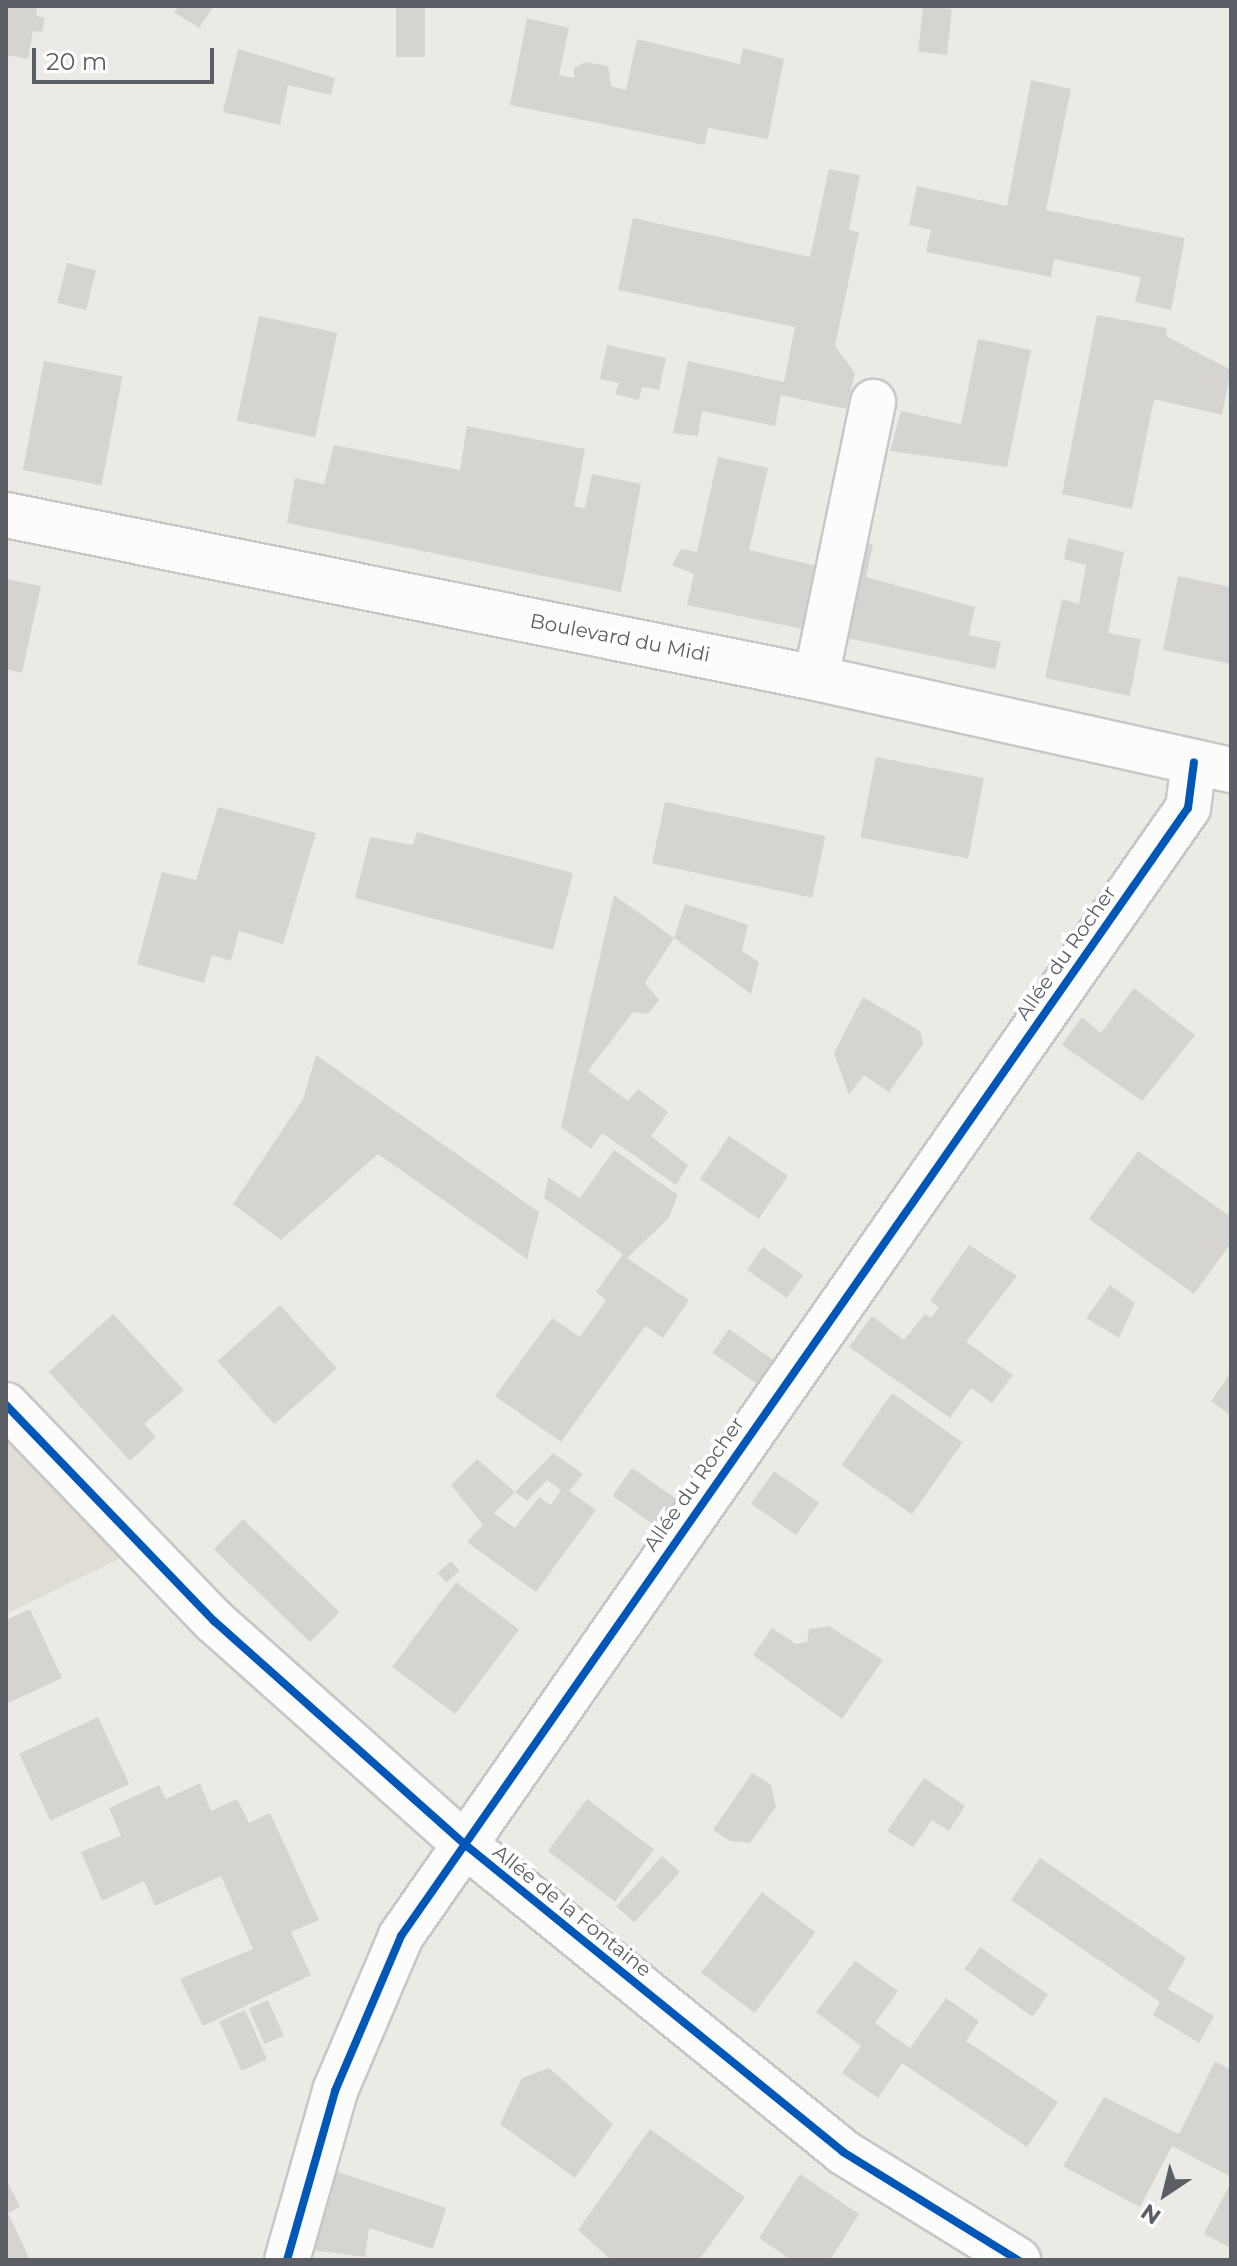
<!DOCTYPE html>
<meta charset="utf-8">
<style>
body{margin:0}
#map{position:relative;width:1237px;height:2266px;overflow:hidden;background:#ebebe6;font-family:Montserrat,sans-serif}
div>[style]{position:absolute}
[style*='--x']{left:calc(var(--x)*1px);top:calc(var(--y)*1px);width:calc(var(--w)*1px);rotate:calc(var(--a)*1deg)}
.education>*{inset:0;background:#dfddd5}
.building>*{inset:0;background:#d5d4d1;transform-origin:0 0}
.roads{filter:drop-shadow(2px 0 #c7c8c6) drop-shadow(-2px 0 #c7c8c6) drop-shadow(0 2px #c7c8c6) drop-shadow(0 -2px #c7c8c6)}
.minor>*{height:44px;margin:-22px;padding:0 22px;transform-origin:22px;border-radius:22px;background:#fcfcfb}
.cycleway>*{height:8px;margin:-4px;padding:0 4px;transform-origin:4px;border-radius:4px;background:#0057b8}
span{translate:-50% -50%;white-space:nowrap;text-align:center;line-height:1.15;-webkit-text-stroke:7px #fff;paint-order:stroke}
.street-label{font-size:20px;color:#5b5e64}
.frame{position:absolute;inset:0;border:8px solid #5b5e64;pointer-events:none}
.north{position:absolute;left:1125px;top:2154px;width:80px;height:80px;-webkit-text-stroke:6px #fff;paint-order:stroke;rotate:215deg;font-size:22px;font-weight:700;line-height:32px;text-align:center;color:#5b5e64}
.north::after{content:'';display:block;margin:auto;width:28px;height:36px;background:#5b5e64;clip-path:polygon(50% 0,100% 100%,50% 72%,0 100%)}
.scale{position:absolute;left:32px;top:48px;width:182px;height:36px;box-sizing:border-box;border:4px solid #5b5e64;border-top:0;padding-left:10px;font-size:24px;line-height:28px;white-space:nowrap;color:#5b5e64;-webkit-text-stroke:6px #fff;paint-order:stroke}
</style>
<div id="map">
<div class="education">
<div style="clip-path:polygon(6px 1419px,125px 1556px,6px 1614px)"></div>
</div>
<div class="building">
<div style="clip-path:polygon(6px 6px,37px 6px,36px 16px,45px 18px,42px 32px,33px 31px,28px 59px,6px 55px)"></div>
<div style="clip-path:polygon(178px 6px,214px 6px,199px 28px,174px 12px)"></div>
<div style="left:396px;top:6px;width:29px;height:51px"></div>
<div style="left:923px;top:6px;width:29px;height:46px;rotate:6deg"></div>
<div style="clip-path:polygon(527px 18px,569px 28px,559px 75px,574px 78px,574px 68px,585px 62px,608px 66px,611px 86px,626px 90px,637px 39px,740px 64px,743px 48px,784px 59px,768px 139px,708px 128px,705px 145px,510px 105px)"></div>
<div style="clip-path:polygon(238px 49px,335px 78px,331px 95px,288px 85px,280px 125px,223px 112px)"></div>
<div style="clip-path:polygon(1031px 80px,1071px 89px,1046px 210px,1185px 238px,1171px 310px,1135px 302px,1141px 277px,1054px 259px,1051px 277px,926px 252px,931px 230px,909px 225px,917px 186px,1007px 206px)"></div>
<div style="clip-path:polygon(829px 169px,860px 175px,849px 230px,859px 232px,835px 346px,855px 373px,846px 409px,781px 395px,775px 426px,702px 411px,698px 436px,673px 433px,688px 361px,784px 382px,795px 327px,618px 290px,633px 218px,810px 257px)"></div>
<div style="left:67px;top:263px;width:30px;height:41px;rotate:14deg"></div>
<div style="clip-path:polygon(1097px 315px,1167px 328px,1166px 336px,1231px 370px,1222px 415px,1154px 399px,1132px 509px,1062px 494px)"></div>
<div style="left:259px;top:316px;width:80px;height:107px;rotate:12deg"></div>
<div style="clip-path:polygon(978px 339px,1031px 350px,1007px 467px,890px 451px,901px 411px,961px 424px)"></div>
<div style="clip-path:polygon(607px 345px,666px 358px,659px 390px,642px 387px,639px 400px,615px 394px,619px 383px,600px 379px)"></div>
<div style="left:44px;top:361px;width:80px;height:111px;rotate:11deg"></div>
<div style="clip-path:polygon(467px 426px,585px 449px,574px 506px,585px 508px,592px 474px,641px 484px,621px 592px,287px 523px,295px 478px,324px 484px,334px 445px,460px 470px)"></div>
<div style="clip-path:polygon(718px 457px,768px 468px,749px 550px,821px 567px,808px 630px,687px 605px,694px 574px,672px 565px,681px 549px,697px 552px)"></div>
<div style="clip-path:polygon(1068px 538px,1124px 552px,1108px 633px,1141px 639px,1130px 696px,1045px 678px,1062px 599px,1079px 604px,1086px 565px,1064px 559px)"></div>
<div style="clip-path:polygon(851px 539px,873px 545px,866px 577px,975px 607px,969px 635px,1001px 642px,995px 669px,832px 635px)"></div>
<div style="clip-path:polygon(1178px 576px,1231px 587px,1231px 664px,1163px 650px)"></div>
<div style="clip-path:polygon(6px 579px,41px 586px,22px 673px,6px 669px)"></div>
<div style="left:876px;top:757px;width:110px;height:82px;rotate:11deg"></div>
<div style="left:665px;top:802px;width:164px;height:63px;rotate:12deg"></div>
<div style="clip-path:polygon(218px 807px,316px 833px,283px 944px,239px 931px,231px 961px,212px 955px,204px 983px,137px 964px,162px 872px,196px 880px)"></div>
<div style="clip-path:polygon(417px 832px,573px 873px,553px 950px,355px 898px,370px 837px,413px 845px)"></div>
<div style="clip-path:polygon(614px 895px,674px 938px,645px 983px,659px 1000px,648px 1014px,633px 1012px,588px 1071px,628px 1101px,638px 1089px,668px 1112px,651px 1136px,688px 1165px,676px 1185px,602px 1133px,591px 1149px,561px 1127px)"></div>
<div style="clip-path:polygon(685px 904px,748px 925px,742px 951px,759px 962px,751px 994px,674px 938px)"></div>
<div style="clip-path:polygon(1134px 988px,1195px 1035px,1142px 1101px,1062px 1045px,1082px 1017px,1101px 1033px)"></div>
<div style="clip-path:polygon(863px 997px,920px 1031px,923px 1044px,889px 1092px,864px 1075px,849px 1095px,834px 1053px)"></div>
<div style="clip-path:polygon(316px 1055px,539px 1212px,527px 1259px,378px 1154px,281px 1240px,233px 1204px,303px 1099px)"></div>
<div style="left:729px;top:1136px;width:71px;height:52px;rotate:34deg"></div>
<div style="clip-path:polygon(614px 1150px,678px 1195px,668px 1219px,627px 1258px,689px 1300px,663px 1338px,645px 1326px,561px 1442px,495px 1396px,552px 1318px,580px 1337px,606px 1300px,596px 1292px,623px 1254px,544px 1198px,548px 1177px,580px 1198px)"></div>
<div style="clip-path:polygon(1138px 1151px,1231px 1217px,1231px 1243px,1194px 1294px,1089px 1219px)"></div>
<div style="clip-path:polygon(969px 1245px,1017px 1276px,966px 1342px,1013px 1375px,992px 1403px,971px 1388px,950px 1418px,849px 1347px,872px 1316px,904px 1340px,925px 1314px,931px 1318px,939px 1307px,930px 1301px)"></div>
<div style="left:763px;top:1247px;width:49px;height:28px;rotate:35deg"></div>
<div style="clip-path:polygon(1110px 1285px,1135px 1303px,1119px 1338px,1086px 1318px)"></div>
<div style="left:280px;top:1305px;width:85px;height:84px;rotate:48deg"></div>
<div style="clip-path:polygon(113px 1314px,184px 1390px,144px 1424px,156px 1437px,130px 1461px,49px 1372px)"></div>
<div style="left:729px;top:1329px;width:55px;height:29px;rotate:35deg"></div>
<div style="clip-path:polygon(1231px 1372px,1231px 1416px,1211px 1401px)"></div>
<div style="left:892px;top:1393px;width:86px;height:88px;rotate:35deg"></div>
<div style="clip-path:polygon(553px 1453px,583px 1474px,569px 1491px,596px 1510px,536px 1592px,467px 1542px,483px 1525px,451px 1485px,477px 1459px,515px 1492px,494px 1513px,515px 1528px,539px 1497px,551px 1505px,561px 1490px,547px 1480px,527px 1501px,515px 1492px)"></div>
<div style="left:632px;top:1468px;width:55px;height:34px;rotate:35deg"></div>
<div style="left:774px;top:1471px;width:55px;height:40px;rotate:35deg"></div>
<div style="left:243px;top:1519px;width:134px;height:42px;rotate:44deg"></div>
<div style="left:451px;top:1561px;width:13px;height:18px;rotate:48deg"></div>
<div style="left:456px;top:1582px;width:79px;height:106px;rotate:37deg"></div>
<div style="clip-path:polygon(30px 1609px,62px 1678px,6px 1704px,6px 1620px)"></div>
<div style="clip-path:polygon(829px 1626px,883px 1660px,842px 1719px,753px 1655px,772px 1628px,796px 1644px,807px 1642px,809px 1629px)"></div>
<div style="left:98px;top:1717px;width:74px;height:87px;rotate:65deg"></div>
<div style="clip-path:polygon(752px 1773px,771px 1785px,776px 1807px,750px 1843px,730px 1841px,713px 1830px)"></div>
<div style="clip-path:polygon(924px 1778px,965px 1806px,949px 1831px,932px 1820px,913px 1847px,887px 1831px)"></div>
<div style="clip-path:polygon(200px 1783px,211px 1811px,237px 1799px,249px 1823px,270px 1813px,319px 1920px,291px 1932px,311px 1975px,203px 2026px,180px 1979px,253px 1949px,221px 1876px,155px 1906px,144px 1881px,102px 1901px,81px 1852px,121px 1836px,109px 1808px,159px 1785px,166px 1799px)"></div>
<div style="left:587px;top:1799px;width:84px;height:65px;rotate:37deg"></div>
<div style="left:662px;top:1856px;width:24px;height:68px;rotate:42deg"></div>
<div style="clip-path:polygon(1040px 1858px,1186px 1958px,1168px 1989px,1214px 2016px,1199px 2043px,1153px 2015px,1160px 2002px,1011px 1900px)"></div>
<div style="left:762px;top:1892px;width:67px;height:101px;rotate:37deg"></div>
<div style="left:980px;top:1947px;width:83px;height:27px;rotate:35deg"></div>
<div style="clip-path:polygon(855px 1961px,898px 1991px,875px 2023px,910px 2048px,946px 1998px,979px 2021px,966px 2041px,1058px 2102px,1027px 2147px,902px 2063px,878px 2098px,842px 2073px,861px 2046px,816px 2012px)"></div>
<div style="left:268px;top:2000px;width:39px;height:21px;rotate:66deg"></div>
<div style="left:245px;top:2010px;width:54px;height:28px;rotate:66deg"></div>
<div style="clip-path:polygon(1215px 2061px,1231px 2070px,1231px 2177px,1172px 2146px,1140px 2207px,1063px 2166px,1104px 2097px,1179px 2134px)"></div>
<div style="clip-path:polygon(549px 2068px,613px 2124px,575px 2178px,500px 2124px,522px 2078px)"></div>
<div style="clip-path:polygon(650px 2129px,745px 2197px,699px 2260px,611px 2260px,578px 2230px)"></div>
<div style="clip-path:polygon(332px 2170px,446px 2208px,433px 2249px,369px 2228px,365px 2257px,312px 2250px)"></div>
<div style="clip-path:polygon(800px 2174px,859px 2214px,830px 2260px,791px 2260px,759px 2238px)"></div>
<div style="clip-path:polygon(6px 2179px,20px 2207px,8px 2213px,30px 2260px,6px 2260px)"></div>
<div style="clip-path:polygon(1231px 2182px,1231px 2248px,1204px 2234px)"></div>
</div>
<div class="roads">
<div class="minor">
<div style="--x:6;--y:515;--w:826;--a:11.38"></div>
<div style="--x:816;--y:678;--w:425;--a:12.5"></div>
<div style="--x:816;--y:678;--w:282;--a:-78.3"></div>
<div style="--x:6;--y:1405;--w:300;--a:46.1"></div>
<div style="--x:214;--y:1621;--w:340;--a:41.7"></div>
<div style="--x:468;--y:1847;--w:483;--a:39.1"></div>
<div style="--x:843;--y:2152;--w:206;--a:31.7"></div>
<div style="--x:287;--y:2260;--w:176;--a:-74.1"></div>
<div style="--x:335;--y:2091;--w:168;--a:-66.9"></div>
<div style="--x:401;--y:1936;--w:1375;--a:-55.1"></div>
<div style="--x:1188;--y:808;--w:46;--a:-82.6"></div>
</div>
</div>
<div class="cycleway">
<div style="--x:6;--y:1405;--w:300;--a:46.1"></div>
<div style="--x:214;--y:1621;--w:340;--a:41.7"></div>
<div style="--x:468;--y:1847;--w:483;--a:39.1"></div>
<div style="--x:843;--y:2152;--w:206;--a:31.7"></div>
<div style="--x:287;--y:2260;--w:176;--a:-74.1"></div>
<div style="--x:335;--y:2091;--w:168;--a:-66.9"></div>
<div style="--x:401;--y:1936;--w:1375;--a:-55.1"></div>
<div style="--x:1188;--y:808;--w:46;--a:-82.6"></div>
</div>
<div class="street-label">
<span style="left:620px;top:638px;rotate:11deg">Boulevard du Midi</span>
<span style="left:1066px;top:953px;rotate:-55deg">Allée du Rocher</span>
<span style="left:694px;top:1484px;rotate:-55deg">Allée du Rocher</span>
<span style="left:572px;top:1911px;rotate:39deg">Allée de la Fontaine</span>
</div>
<div class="frame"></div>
<div class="north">N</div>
<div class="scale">20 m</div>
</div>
